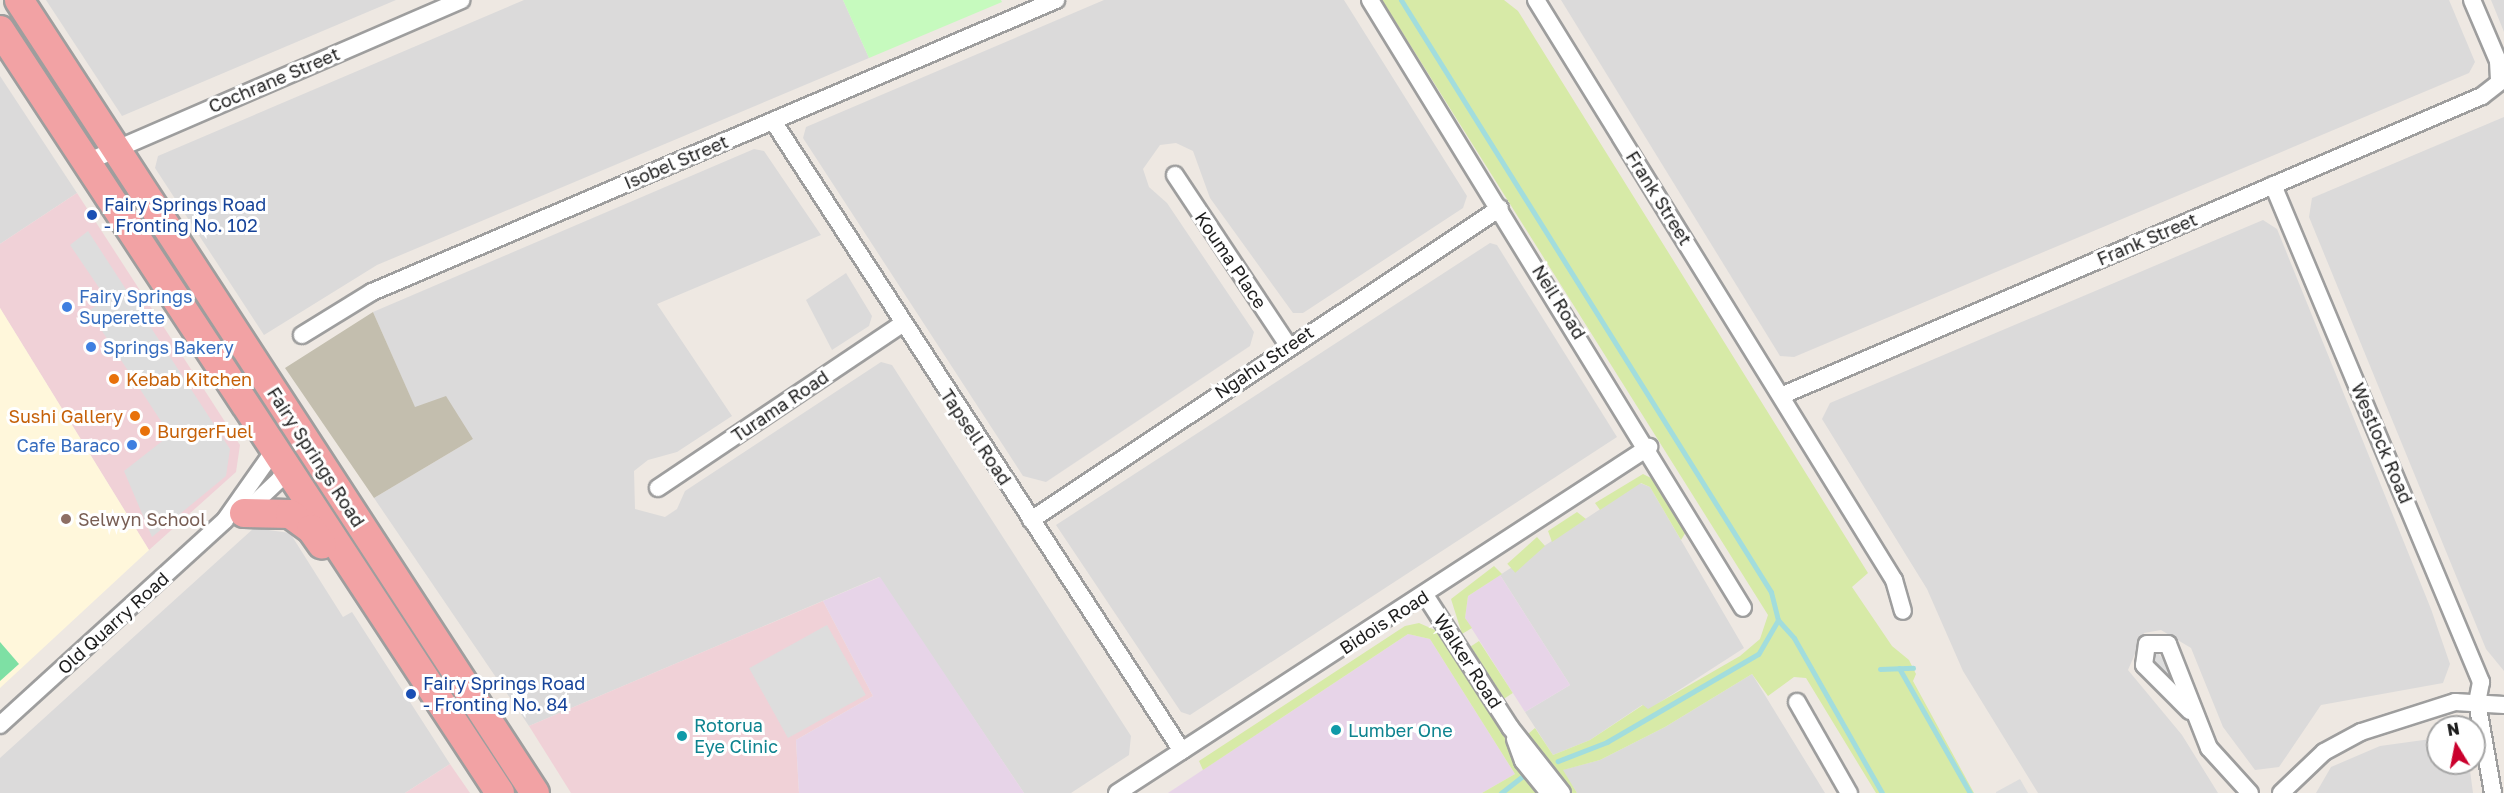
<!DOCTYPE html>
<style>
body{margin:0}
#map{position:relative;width:2504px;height:793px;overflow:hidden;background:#eee8e2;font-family:"Golos Text",sans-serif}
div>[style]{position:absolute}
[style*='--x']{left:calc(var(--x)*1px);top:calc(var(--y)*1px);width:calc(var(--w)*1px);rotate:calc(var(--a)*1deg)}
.residential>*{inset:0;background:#dbdada}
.commercial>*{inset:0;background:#f0d1d7}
.industrial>*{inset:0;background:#e7d4e8}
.education>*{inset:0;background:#fff7db}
.construction>*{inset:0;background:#c3beae}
.grass>*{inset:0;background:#d7eaa7;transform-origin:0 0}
.park>*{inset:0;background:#c6fabe}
.pitch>*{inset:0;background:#7ee0a4}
.parking>*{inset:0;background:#ddd;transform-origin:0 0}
.stream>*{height:5px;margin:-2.5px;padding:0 2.5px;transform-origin:2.5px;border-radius:2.5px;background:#a2dddd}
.roads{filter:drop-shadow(2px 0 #9e9e9e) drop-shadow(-2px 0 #9e9e9e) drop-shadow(0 2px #9e9e9e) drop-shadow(0 -2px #9e9e9e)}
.minor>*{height:16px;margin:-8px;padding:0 8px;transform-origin:8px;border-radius:8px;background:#fff}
.trunk>*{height:28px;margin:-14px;padding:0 14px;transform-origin:14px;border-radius:14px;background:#f2a2a4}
.dots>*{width:16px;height:16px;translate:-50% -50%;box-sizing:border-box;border:3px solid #fff;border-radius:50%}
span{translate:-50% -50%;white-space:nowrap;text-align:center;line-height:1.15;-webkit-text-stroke:6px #fff;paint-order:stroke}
.street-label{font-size:18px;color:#1d1d1d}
.transit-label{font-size:18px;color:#164399}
.left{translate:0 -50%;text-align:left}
.shop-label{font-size:18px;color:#366cbe}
.right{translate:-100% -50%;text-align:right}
.food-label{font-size:18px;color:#c56008}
.education-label{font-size:18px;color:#785e54}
.culture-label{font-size:18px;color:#0d838f}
.north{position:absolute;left:2426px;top:715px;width:60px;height:60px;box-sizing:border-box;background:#fff;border:2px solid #a5a5a5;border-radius:50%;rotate:350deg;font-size:16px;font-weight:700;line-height:24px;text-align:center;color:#1d1d1d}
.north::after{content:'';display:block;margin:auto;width:21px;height:27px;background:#ca002d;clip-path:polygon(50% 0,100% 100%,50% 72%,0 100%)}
</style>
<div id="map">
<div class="residential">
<div style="clip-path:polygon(46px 0,396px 0,122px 116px)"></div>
<div style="clip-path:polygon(524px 0,843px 0,869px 58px,377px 265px,264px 335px,155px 168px,158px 156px)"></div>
<div style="clip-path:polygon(1104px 0,1344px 0,1467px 196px,1463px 208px,1303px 313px,1293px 313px,1210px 198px,1193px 151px,1176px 143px,1160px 145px,1143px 169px,1149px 187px,1167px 203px,1254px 332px,1250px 346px,1046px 482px,1023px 476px,803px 138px,806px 127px)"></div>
<div style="clip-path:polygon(1561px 0,2449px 0,2475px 62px,2469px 73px,1794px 357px,1780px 356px)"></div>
<div style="clip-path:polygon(2491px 0,2504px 0,2504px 32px)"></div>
<div style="clip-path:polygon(0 76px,77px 193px,0 244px)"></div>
<div style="clip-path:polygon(2504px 117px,2504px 671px,2486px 649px,2309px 217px,2312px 198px)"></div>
<div style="clip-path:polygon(754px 149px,764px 151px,821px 235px,657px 304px,732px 416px,677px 452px,648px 460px,634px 471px,635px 509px,665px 517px,677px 509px,685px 491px,881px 362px,892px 365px,1131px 736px,1129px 755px,1071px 793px,1024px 793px,879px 577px,529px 726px,374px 498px,473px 439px,415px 408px,373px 312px)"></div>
<div style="clip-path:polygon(2263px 220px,2277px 229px,2431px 609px,2450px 664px,2443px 683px,2321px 705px,2279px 767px,2255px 770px,2223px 727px,2191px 648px,2161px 630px,2144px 633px,2128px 670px,2182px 735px,2218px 793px,2038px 793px,1963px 671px,1927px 589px,1822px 419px,1830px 403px)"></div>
<div style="clip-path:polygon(1490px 243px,1497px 245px,1617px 437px,1190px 715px,1181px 712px,1056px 525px)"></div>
<div style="clip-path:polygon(846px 273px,872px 316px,869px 326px,832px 350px,806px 300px)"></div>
<div style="clip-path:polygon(1640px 483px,1650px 487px,1744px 648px,1648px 710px,1642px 705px,1590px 740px,1553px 755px,1525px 712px,1570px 685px,1500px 575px)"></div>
<div style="clip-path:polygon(254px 528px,290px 533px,343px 617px,352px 612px,450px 764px,405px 793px,0 793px,0 758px)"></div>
<div style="clip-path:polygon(1752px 674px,1825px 793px,1577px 793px,1562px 770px,1600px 760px,1665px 727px)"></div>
<div style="clip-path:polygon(2438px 738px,2438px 763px,2469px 763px,2473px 793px,2316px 793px,2331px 767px,2380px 746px)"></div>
</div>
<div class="commercial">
<div style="clip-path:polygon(77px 193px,240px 445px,236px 472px,149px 550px,0 308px,0 244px)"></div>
<div style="clip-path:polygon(823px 601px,873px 696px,796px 740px,799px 793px,571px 793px,529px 726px)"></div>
<div style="clip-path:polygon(450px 764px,470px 793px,405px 793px)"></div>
</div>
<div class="industrial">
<div style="clip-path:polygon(1500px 575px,1570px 685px,1525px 712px,1465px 618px,1468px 596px)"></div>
<div style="clip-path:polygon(880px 577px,1024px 793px,799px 793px,796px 740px,873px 696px,823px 601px)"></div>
<div style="clip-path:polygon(1408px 634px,1430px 639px,1515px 774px,1482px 793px,1168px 793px)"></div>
</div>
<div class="education">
<div style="clip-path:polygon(0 308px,149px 550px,0 688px)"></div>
</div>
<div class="construction">
<div style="clip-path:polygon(373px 312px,415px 407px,446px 396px,473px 439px,374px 498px,285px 368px)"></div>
</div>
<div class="grass">
<div style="clip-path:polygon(1382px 0,1504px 0,1518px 11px,1868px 573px,1852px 587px,1892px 646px,1909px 660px,1916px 674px,1913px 681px,1974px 793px,1876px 793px,1806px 678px,1794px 677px,1768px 696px,1752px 674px,1665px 727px,1600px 760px,1563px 770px,1577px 793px,1570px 793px,1528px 734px,1535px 728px,1553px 755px,1590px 740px,1643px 705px,1648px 709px,1740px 656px,1760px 639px,1768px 615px)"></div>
<div style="clip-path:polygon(1643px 474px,1657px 481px,1686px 532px,1681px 540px,1650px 487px,1641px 483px,1600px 510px,1595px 503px)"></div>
<div style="clip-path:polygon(1577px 512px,1586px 519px,1552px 542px,1548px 531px)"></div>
<div style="left:1537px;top:537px;width:12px;height:40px;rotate:48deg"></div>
<div style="clip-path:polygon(1494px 566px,1502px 574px,1468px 596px,1465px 618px,1472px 628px,1462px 634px,1451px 599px)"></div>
<div style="clip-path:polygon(1419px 623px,1435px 630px,1503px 734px,1526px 781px,1541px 793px,1482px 793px,1515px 774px,1430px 639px,1408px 634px,1203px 770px,1199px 761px,1405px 626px)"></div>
<div style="left:1479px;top:641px;width:62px;height:10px;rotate:57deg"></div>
</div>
<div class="park">
<div style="clip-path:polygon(843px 0,1001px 0,1002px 2px,869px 58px)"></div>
</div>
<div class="pitch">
<div style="clip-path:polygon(0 642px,19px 664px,0 681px)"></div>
</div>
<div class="parking">
<div style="clip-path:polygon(88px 231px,230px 449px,226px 476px,152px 537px,124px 471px,170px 435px,89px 311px,106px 298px,70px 245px)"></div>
<div style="left:827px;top:625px;width:80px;height:89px;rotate:61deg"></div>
<div style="clip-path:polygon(2156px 651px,2173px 671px,2168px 690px,2147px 668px)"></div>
<div style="clip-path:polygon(2020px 779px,2028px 793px,1996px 793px,1996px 792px)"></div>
</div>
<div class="stream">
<div style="--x:1401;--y:0;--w:698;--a:57.99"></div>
<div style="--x:1771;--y:592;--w:29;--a:76"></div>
<div style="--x:1778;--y:620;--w:39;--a:120"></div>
<div style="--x:1758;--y:654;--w:175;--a:149.8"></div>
<div style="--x:1607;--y:742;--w:53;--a:158.8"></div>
<div style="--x:1778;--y:620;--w:24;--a:48"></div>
<div style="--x:1794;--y:638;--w:178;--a:60.4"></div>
<div style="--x:1899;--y:668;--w:144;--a:60.4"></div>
<div style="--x:1880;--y:669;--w:33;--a:-2"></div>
<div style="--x:1501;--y:793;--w:28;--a:-38"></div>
</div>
<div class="roads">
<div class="minor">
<div style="--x:1370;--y:0;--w:713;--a:58.47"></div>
<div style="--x:1536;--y:0;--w:682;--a:58.32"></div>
<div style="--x:1894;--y:580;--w:32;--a:74"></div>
<div style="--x:2472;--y:0;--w:66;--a:66.9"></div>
<div style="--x:2498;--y:61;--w:17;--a:87"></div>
<div style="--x:773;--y:121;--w:751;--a:57.01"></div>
<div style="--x:87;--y:162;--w:408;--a:-23.4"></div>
<div style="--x:1175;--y:175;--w:204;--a:56.4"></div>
<div style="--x:2273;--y:185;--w:539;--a:67.29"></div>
<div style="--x:2481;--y:682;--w:20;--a:101"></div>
<div style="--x:2477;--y:702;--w:92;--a:80"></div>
<div style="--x:302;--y:335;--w:82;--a:-31.6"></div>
<div style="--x:372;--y:292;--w:744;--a:-23.12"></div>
<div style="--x:1783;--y:395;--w:760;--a:-23.16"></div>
<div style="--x:2482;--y:96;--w:28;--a:-38"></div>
<div style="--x:658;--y:488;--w:293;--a:-33.9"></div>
<div style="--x:243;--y:514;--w:51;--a:-43.4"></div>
<div style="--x:280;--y:479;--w:14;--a:-65"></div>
<div style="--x:286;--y:466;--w:5;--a:-169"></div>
<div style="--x:1031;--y:520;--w:563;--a:-33.63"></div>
<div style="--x:1425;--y:595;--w:157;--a:57.2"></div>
<div style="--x:1510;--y:727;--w:84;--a:51.8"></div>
<div style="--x:1797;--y:702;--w:105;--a:60.3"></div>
<div style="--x:2190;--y:711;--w:65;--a:-135"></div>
<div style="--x:2144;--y:665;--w:21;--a:-82"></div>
<div style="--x:2147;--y:644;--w:21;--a:0"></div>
<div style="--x:2168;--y:644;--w:112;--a:68.5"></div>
<div style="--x:2209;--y:748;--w:61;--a:47.7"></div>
<div style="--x:0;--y:725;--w:304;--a:-42.3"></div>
<div style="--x:225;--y:520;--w:87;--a:-54.8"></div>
<div style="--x:1515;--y:739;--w:23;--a:70"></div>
<div style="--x:1523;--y:761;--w:41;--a:50.9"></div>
<div style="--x:1117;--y:793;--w:635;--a:-33.04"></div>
<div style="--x:2281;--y:793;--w:59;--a:-43.6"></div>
<div style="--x:2324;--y:752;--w:42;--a:-28.4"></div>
<div style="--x:2361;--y:732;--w:99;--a:-17.7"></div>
<div style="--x:2455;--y:702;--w:49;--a:3.5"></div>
</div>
<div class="trunk">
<div style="--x:19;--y:0;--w:946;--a:56.95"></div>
<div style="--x:0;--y:30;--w:912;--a:56.76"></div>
<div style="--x:244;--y:513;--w:46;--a:1.2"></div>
<div style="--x:290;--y:514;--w:26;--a:36"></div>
<div style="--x:311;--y:529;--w:19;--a:55"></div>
</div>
</div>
<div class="dots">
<div style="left:92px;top:215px;background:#1a4fb4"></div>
<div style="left:67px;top:307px;background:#3f7fe0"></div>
<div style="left:91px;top:347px;background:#3f7fe0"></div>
<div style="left:114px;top:379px;background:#e8710a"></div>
<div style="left:135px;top:416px;background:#e8710a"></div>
<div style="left:145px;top:431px;background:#e8710a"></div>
<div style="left:132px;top:445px;background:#3f7fe0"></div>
<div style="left:66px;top:519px;background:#8d6e63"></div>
<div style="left:411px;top:694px;background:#1a4fb4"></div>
<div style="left:1336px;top:730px;background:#0f9aa8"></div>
<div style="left:682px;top:736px;background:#0f9aa8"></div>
</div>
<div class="street-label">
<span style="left:274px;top:80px;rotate:-23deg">Cochrane Street</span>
<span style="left:676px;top:162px;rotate:-23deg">Isobel Street</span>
<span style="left:1659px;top:198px;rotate:58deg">Frank Street</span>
<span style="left:2147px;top:239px;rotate:-23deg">Frank Street</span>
<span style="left:1231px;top:260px;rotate:56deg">Kouma Place</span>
<span style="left:1559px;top:302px;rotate:58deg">Neil Road</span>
<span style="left:1264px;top:362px;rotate:-34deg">Ngahu Street</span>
<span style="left:780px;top:406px;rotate:-34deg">Turama Road</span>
<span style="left:976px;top:437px;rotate:56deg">Tapsell Road</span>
<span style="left:2382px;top:443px;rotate:67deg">Westlock Road</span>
<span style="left:316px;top:457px;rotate:57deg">Fairy Springs Road</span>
<span style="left:1384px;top:622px;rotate:-33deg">Bidois Road</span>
<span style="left:113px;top:623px;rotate:-42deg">Old Quarry Road</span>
<span style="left:1468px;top:661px;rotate:57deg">Walker Road</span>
</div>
<div class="transit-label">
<span class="left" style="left:104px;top:215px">Fairy Springs Road<br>- Fronting No. 102</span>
<span class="left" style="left:423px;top:694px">Fairy Springs Road<br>- Fronting No. 84</span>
</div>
<div class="shop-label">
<span class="left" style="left:79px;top:307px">Fairy Springs<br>Superette</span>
<span class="left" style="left:103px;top:347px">Springs Bakery</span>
<span class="right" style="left:120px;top:445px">Cafe Baraco</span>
</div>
<div class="food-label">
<span class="left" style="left:126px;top:379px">Kebab Kitchen</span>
<span class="right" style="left:123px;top:416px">Sushi Gallery</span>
<span class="left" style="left:157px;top:431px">BurgerFuel</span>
</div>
<div class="education-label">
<span class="left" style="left:78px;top:519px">Selwyn School</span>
</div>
<div class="culture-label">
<span class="left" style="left:694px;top:736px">Rotorua<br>Eye Clinic</span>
<span class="left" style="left:1348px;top:730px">Lumber One</span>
</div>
<div class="north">N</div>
</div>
